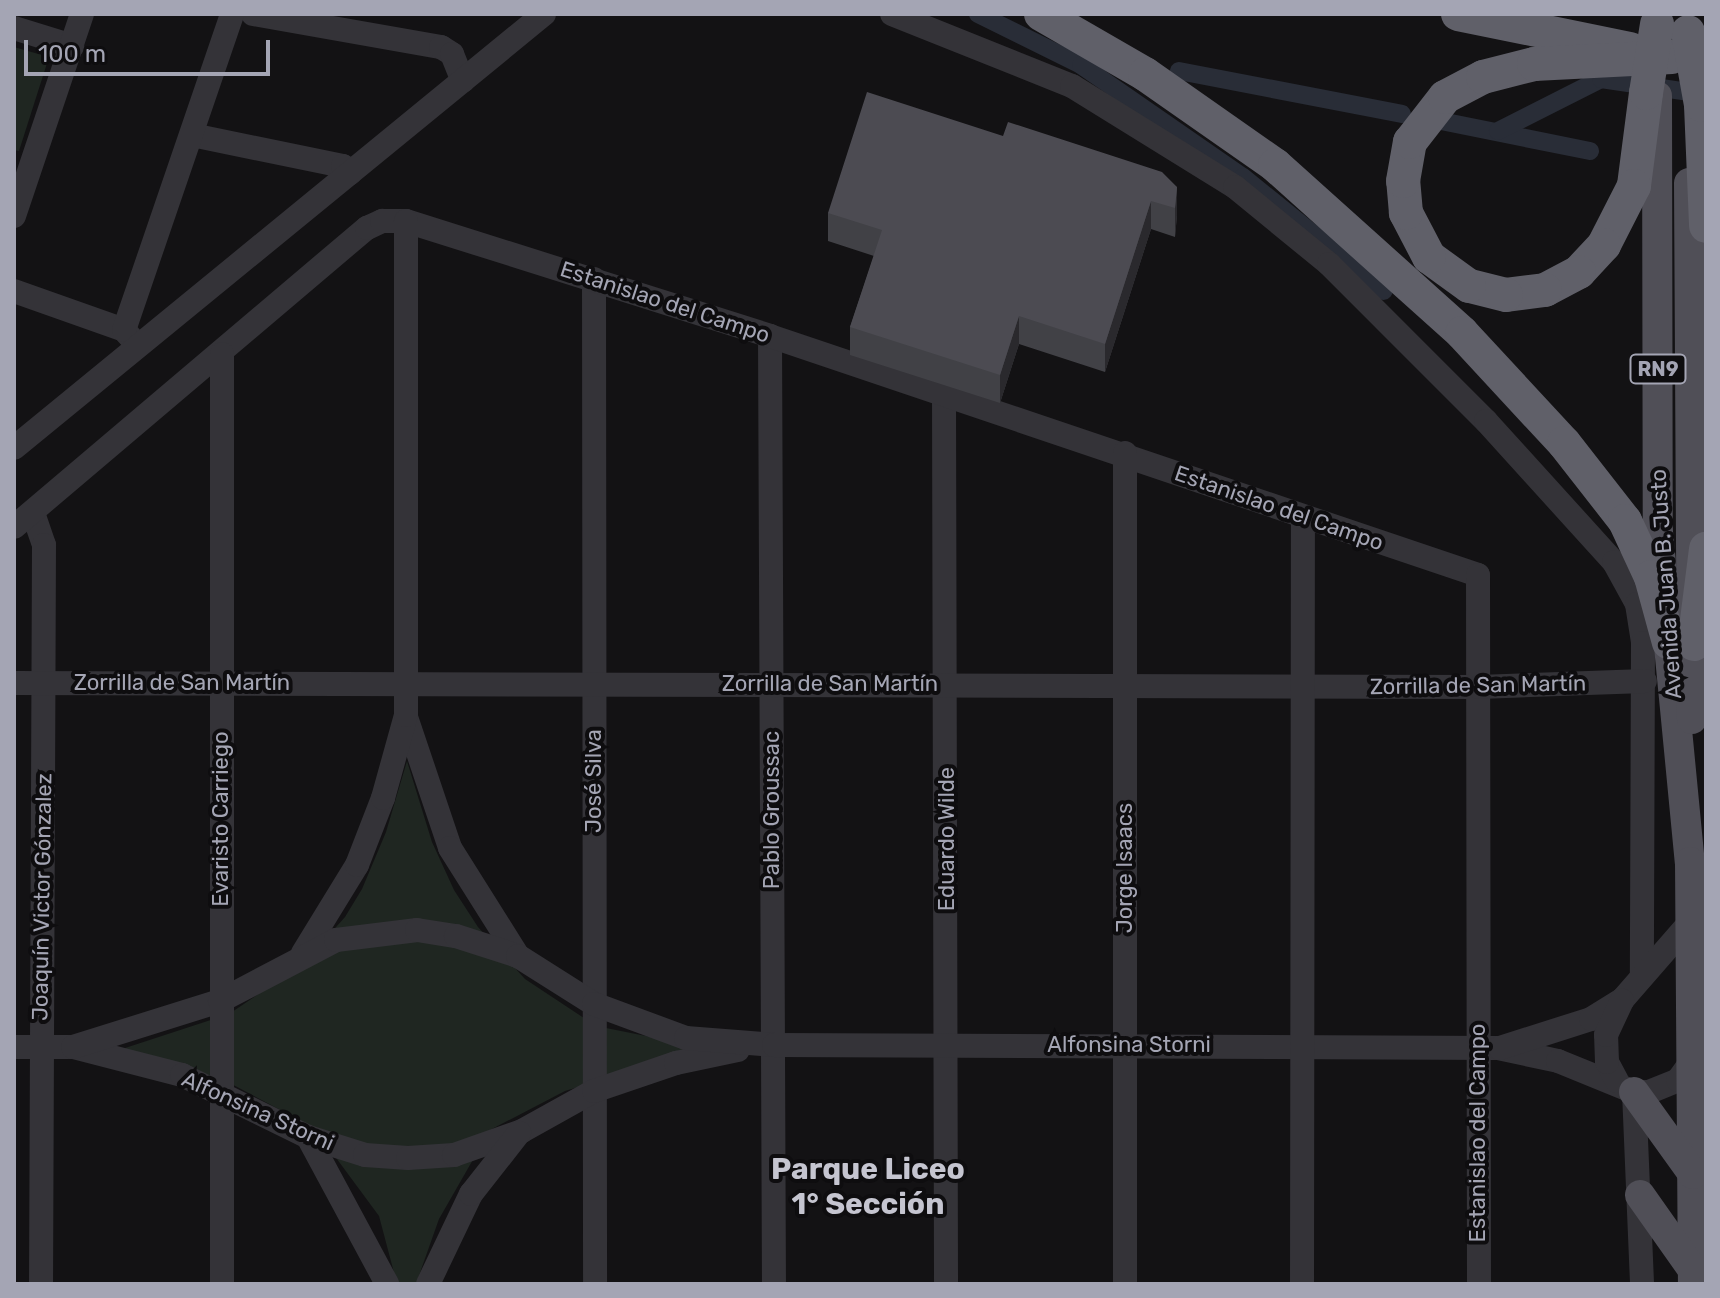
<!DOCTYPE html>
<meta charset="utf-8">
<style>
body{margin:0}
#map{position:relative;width:1720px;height:1298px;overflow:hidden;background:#131214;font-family:Rubik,sans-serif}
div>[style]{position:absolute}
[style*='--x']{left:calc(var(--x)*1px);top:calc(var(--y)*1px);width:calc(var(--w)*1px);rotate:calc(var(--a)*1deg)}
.green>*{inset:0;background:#1f2621}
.canal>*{height:18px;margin:-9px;padding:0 9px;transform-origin:9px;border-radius:9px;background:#292d37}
.minor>*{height:24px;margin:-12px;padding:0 12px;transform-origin:12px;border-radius:12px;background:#343338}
.major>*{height:30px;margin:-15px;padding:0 15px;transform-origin:15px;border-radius:15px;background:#504f57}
.highway>*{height:34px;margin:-17px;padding:0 17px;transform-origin:17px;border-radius:17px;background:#606069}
.highway-bridge>*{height:34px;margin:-17px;padding:0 17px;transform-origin:17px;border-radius:17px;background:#606069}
.wall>*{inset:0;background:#414146}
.shaded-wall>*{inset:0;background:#2a292d}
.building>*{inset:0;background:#4c4b52}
span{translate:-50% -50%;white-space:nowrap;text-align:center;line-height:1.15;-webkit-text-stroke:8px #0e0d0f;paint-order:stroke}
.shield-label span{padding:2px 6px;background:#0e0d0f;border:2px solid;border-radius:6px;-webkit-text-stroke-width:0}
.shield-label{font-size:20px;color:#a4a5b4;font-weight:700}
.street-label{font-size:22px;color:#a4a5b4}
.district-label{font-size:30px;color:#c5c5d0;font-weight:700}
.frame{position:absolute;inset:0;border:16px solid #a4a5b4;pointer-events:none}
.scale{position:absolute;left:24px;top:40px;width:246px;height:36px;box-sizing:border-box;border:4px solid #a4a5b4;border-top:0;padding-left:10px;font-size:24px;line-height:28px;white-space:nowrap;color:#a4a5b4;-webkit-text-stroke:6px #0e0d0f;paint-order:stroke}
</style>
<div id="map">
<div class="green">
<div style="clip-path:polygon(14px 47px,49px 57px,19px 151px,14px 150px)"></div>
<div style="clip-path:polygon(407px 761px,432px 842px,454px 890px,478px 927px,525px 979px,596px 1026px,706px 1048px,565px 1091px,490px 1130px,439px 1219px,416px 1284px,397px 1284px,379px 1216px,314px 1128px,224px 1080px,119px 1050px,229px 1014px,303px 964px,345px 917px,362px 889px,386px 832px)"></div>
</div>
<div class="canal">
<div style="--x:978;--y:14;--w:115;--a:26.3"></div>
<div style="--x:1081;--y:65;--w:197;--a:34.7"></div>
<div style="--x:1243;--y:177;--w:181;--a:39"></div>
<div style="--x:1179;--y:71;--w:227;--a:10.9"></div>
<div style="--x:1441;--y:121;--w:152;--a:11.4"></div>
<div style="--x:1498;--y:131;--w:115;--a:-26.8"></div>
<div style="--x:1601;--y:79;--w:103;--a:8.4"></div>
</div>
<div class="minor">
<div style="--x:253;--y:14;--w:191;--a:10"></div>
<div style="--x:441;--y:47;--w:13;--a:32"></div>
<div style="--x:452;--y:54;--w:29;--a:68"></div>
<div style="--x:892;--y:14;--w:194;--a:21.8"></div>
<div style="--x:1072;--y:86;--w:192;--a:31.8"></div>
<div style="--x:1235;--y:187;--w:122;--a:39.3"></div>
<div style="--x:1329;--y:264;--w:222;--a:45"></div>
<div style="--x:1486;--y:421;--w:190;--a:47.8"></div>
<div style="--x:1614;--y:562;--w:48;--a:61.3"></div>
<div style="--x:1637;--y:604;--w:39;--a:81"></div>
<div style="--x:1643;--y:643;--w:333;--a:90.2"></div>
<div style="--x:14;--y:28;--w:61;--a:17.2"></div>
<div style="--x:192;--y:135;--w:154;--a:11.6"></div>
<div style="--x:343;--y:166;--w:10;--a:45"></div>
<div style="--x:14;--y:216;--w:213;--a:-71.4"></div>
<div style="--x:594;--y:279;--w:1005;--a:89.94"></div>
<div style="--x:14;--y:291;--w:117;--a:19.5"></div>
<div style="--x:124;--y:330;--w:13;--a:48"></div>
<div style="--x:124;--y:330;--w:334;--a:-71.1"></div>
<div style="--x:770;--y:336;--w:948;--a:89.76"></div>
<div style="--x:944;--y:395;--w:889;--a:89.87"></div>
<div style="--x:14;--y:448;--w:685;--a:-39.31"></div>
<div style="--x:33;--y:513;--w:34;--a:71"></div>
<div style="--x:44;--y:545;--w:739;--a:90.23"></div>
<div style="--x:14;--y:527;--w:463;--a:-40.3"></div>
<div style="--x:367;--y:228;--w:17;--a:-25"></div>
<div style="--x:382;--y:221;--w:24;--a:0"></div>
<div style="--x:406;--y:221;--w:382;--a:17.5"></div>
<div style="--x:770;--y:336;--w:747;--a:18.65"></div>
<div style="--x:1478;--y:575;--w:709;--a:89.92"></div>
<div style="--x:14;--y:683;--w:1465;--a:0.16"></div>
<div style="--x:1479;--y:687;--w:166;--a:-2.1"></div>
<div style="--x:406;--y:717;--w:138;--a:71.4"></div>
<div style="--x:450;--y:848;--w:128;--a:57.8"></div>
<div style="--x:303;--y:953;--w:103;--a:-58.5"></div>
<div style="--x:357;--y:865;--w:72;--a:-68.8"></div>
<div style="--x:383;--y:798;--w:86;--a:-74.5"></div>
<div style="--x:406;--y:715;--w:494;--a:-90"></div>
<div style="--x:14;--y:1047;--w:59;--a:0"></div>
<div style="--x:73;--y:1047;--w:113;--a:14.4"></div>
<div style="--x:182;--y:1075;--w:140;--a:26.2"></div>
<div style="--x:308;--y:1137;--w:60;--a:17.5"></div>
<div style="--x:365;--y:1155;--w:43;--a:4"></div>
<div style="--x:408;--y:1158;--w:46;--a:-3.7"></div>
<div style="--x:454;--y:1155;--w:72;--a:-19.4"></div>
<div style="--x:522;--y:1131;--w:82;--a:-29.1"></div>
<div style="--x:594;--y:1091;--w:87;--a:-18.9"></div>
<div style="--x:676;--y:1063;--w:63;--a:-11.8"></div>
<div style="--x:73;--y:1047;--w:154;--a:-17.4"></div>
<div style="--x:220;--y:1001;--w:131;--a:-27.7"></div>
<div style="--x:336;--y:940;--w:82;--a:-7"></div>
<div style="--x:417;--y:930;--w:39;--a:9"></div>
<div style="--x:456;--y:936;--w:65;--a:17.9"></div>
<div style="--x:518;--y:956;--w:90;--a:32.3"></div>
<div style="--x:594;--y:1004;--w:98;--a:20.3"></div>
<div style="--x:686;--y:1038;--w:88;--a:4.5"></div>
<div style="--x:774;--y:1045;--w:724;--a:0.24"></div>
<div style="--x:1498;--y:1048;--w:61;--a:12.2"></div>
<div style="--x:1558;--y:1061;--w:82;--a:22.2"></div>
<div style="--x:1634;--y:1092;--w:15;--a:0"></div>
<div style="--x:1649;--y:1092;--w:31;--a:-22"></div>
<div style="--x:1678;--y:1080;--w:24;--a:-54"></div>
<div style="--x:1500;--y:1048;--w:96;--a:-17.7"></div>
<div style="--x:1591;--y:1019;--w:38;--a:-32"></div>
<div style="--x:1623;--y:999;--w:103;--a:-48.9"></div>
<div style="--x:1617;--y:1081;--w:21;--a:-118"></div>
<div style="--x:1607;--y:1062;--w:27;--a:-92"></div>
<div style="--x:1606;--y:1035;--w:38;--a:-65"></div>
<div style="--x:1634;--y:1092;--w:192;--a:87.6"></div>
<div style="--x:308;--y:1137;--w:167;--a:61.7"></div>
<div style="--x:222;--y:1284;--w:930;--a:-90"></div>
<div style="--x:428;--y:1284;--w:100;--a:-64.5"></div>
<div style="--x:471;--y:1194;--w:78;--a:-51.8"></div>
<div style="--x:1125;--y:1284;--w:831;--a:-90"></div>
<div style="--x:1302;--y:1284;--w:766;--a:-89.93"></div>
</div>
<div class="major">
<div style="--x:1657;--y:96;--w:436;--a:89.9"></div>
<div style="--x:1658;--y:532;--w:332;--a:84.5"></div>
<div style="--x:1690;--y:862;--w:422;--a:89.6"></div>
<div style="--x:1689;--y:183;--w:536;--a:89.68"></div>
<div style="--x:1634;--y:1092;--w:101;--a:54.3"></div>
<div style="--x:1640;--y:1195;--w:92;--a:54.8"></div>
</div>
<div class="highway">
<div style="--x:1041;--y:14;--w:120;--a:30"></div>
<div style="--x:1145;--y:74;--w:159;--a:35"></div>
<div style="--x:1275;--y:165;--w:251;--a:41.9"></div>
<div style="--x:1462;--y:333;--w:150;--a:47.2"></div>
<div style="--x:1564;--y:443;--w:99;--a:52"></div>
<div style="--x:1625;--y:521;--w:62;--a:65.1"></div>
<div style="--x:1651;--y:577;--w:68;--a:74.7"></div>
<div style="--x:1458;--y:14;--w:176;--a:11.5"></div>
<div style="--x:1646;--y:93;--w:94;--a:97.4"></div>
<div style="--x:1634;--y:186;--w:66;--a:117"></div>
<div style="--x:1604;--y:245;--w:37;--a:133"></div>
<div style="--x:1579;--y:272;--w:38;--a:152"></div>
<div style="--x:1545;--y:290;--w:39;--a:173"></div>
<div style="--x:1506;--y:295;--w:38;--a:-166"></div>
<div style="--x:1469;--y:286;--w:49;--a:-144.1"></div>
<div style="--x:1429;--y:257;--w:50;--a:-117.6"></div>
<div style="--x:1406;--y:213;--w:32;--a:-95"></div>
<div style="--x:1403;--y:181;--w:40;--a:-80"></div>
<div style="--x:1410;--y:142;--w:57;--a:-52.1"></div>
<div style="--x:1445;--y:97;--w:43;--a:-27.8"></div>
<div style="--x:1483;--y:77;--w:53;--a:-14.3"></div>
<div style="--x:1534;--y:64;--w:138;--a:-2.9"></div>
<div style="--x:1701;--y:105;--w:121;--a:87.6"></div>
<div style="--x:1694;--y:644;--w:96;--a:-82.8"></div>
</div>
<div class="highway-bridge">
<div style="--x:1688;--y:32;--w:74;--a:79.9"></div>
<div style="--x:1646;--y:93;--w:70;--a:-80.9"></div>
</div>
<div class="wall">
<div style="clip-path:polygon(1003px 136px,1177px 187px,1177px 215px,1175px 237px,1151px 229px,1105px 372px,1019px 344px,1000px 403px,850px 355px,850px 327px,874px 256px,828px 241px,828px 213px)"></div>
</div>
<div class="shaded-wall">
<div style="clip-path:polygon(1177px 187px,1177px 215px,1175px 237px,1175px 208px)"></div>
<div style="clip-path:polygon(1151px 201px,1151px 229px,1105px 372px,1105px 344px)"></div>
<div style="clip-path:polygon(1019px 316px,1019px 344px,1000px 403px,1000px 375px)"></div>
</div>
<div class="building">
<div style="clip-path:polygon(867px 92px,1003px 136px,1008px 122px,1162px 172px,1177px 187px,1175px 208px,1151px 201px,1105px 344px,1019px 316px,1000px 375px,850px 327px,882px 230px,828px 213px)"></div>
</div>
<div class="shield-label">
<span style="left:1658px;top:369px">RN9</span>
</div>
<div class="street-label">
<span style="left:665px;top:302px;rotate:18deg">Estanislao del Campo</span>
<span style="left:1279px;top:508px;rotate:19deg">Estanislao del Campo</span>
<span style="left:1666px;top:584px;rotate:-94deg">Avenida Juan B. Justo</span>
<span style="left:182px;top:683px">Zorrilla de San Martín</span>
<span style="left:830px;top:684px">Zorrilla de San Martín</span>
<span style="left:1478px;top:685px;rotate:-1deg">Zorrilla de San Martín</span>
<span style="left:594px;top:781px;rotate:-90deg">José Silva</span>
<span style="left:772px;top:810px;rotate:-90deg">Pablo Groussac</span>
<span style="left:221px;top:819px;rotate:-90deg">Evaristo Carriego</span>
<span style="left:947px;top:839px;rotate:-90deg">Eduardo Wilde</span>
<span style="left:1125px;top:868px;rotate:-90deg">Jorge Isaacs</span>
<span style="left:42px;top:897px;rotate:-89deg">Joaquín Victor Gónzalez</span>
<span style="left:1129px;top:1045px">Alfonsina Storni</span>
<span style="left:258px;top:1111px;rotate:24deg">Alfonsina Storni</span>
<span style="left:1478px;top:1133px;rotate:-90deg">Estanislao del Campo</span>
</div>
<div class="district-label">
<span style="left:868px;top:1186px">Parque Liceo<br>1° Sección</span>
</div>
<div class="frame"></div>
<div class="scale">100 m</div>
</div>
